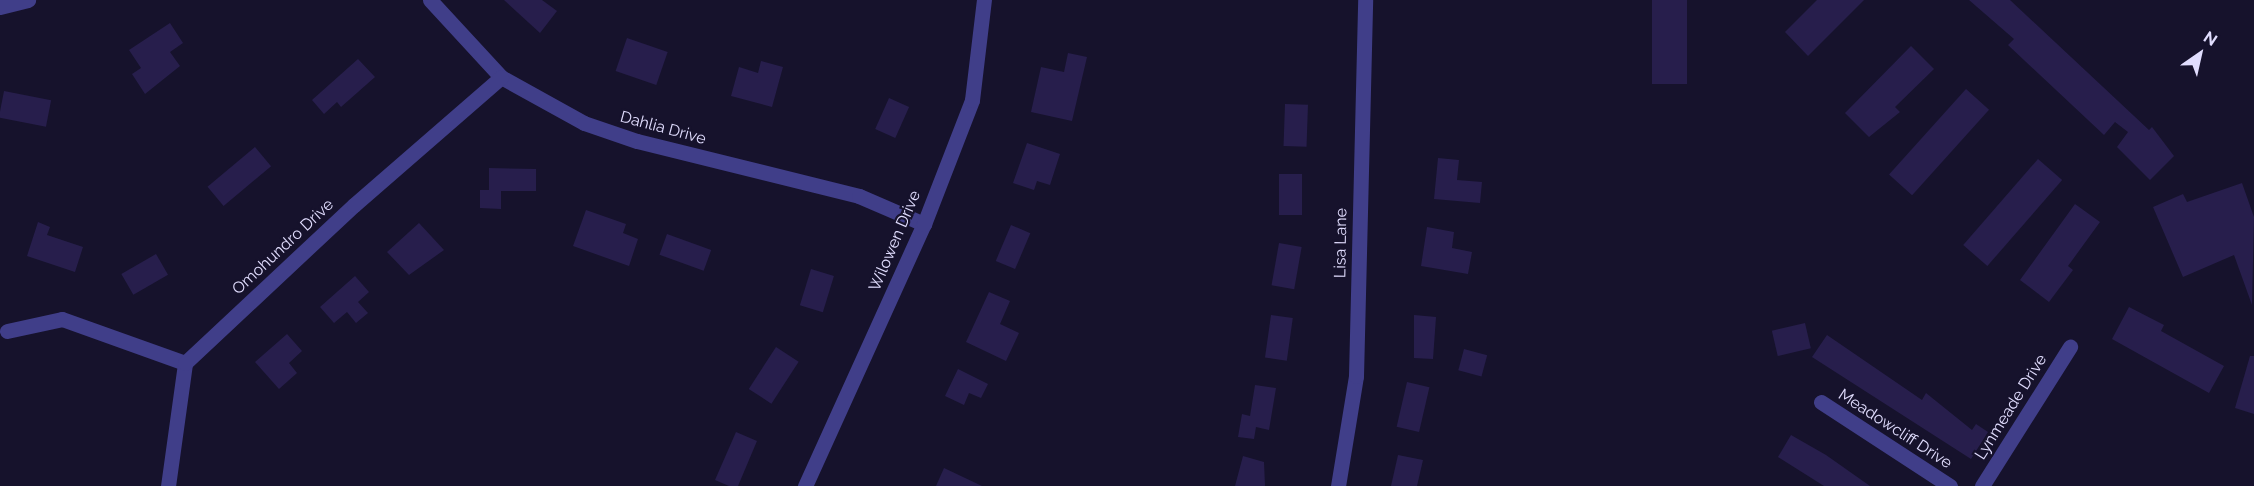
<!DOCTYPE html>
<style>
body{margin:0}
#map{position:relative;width:2254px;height:486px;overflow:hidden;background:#16122c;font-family:Raleway,sans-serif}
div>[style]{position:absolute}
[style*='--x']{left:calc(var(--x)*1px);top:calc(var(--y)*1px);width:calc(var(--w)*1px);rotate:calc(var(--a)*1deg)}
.building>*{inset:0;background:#271e4c;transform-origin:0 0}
.street>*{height:15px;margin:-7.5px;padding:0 7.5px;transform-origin:7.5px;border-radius:7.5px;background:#403e89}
span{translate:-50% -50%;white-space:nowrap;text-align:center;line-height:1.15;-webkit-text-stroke:4.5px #16122c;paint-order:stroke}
.street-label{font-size:16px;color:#e1ddfe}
.north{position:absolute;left:2170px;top:24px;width:60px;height:60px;-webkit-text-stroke:4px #16122c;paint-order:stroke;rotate:34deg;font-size:16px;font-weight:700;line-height:24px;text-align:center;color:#e1ddfe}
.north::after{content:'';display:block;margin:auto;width:21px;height:27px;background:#e1ddfe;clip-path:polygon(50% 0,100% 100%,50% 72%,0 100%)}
</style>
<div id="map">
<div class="building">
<div style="clip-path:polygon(504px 0,542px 0,557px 11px,540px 33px)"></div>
<div style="left:1652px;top:0;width:35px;height:84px"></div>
<div style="clip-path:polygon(1817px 0,1864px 0,1808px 56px,1785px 32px)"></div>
<div style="clip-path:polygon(1969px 0,2010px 0,2149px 130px,2152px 127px,2174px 156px,2150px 180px,2117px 147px,2128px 132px,2115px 122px,2104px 135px,2008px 45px,2014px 39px)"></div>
<div style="clip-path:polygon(170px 23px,183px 43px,170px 52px,180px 66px,145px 94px,132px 74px,141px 68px,129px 50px)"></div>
<div style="left:627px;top:38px;width:43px;height:35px;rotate:19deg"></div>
<div style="clip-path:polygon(1911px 46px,1934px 69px,1895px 107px,1900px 112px,1869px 137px,1845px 113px)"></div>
<div style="clip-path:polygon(1068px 53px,1087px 57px,1072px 121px,1031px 112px,1041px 67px,1064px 72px)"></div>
<div style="clip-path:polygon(358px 59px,375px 77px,341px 107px,337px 102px,324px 114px,312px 100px)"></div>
<div style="clip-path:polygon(761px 61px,783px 67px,772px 107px,731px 96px,739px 67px,758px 73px)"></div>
<div style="left:1966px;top:89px;width:31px;height:115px;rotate:42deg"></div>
<div style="left:4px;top:91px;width:48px;height:27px;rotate:11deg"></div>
<div style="left:889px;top:98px;width:22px;height:34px;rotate:24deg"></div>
<div style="left:1285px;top:104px;width:23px;height:42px;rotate:2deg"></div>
<div style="clip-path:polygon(1027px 143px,1060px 154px,1050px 185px,1037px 181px,1034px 190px,1013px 183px)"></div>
<div style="left:255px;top:147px;width:25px;height:62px;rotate:50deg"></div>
<div style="clip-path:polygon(1438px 158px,1459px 160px,1457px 180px,1482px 182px,1480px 203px,1434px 199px)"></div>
<div style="left:2038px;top:159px;width:32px;height:114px;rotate:41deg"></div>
<div style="clip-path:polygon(489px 168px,536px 169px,536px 191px,501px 191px,501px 209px,480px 208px,480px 190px,489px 190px)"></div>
<div style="left:1279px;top:174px;width:23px;height:41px"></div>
<div style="clip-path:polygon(2242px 183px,2254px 217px,2252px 305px,2234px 255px,2183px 277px,2153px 207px,2183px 194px,2187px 202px)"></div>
<div style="clip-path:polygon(2075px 204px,2100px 222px,2068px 266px,2073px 270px,2049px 302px,2020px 280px)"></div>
<div style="clip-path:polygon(586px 210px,626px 224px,623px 233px,638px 239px,629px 266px,573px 246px)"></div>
<div style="clip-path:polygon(38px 222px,50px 227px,47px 235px,83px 247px,75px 272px,27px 256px)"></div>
<div style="clip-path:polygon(419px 223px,444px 250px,409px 275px,387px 252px)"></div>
<div style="left:1011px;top:225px;width:21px;height:39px;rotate:23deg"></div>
<div style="clip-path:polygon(1427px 227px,1454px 232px,1452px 248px,1472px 252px,1468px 274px,1421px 266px)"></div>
<div style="left:667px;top:234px;width:47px;height:22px;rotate:20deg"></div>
<div style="left:1279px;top:243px;width:23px;height:43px;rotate:10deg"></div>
<div style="left:156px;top:254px;width:24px;height:40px;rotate:60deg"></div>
<div style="left:811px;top:269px;width:24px;height:38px;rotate:17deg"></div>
<div style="clip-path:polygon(355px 276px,369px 292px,358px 302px,368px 313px,356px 323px,347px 312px,334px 323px,320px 307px)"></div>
<div style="clip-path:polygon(989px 292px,1010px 301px,1000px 324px,1019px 333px,1006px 361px,966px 342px)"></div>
<div style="clip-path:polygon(2129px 307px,2164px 325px,2161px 331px,2224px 366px,2209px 393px,2112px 339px)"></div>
<div style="left:1271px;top:315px;width:22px;height:43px;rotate:8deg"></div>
<div style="clip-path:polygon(1414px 315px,1436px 317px,1433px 359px,1414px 358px)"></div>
<div style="left:1805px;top:323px;width:26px;height:34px;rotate:77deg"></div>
<div style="clip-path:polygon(287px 334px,302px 351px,289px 363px,297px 373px,279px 389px,255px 362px)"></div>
<div style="clip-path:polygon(1827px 335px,1922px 400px,1926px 393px,1972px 430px,1976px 424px,1988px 432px,1971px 459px,1812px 357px)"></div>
<div style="left:776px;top:347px;width:27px;height:50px;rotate:33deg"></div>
<div style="left:1464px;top:349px;width:24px;height:22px;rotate:15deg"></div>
<div style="clip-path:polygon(2250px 356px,2254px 356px,2254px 414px,2235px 408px)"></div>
<div style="clip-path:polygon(958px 369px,988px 384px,981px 398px,969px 393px,964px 405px,945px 396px)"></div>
<div style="left:1407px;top:382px;width:23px;height:46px;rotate:13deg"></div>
<div style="clip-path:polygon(1255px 385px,1276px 388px,1269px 430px,1256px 427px,1254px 439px,1238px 437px,1242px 414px,1250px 416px)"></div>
<div style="clip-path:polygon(736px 432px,757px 441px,738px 486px,729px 486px,715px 480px)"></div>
<div style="clip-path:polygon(1791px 435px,1826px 455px,1870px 486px,1824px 486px,1778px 457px)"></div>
<div style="clip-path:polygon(1398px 455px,1423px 460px,1417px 486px,1391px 486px)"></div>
<div style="clip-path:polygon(1243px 456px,1264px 462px,1265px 486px,1235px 486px)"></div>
<div style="clip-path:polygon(944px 468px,982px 486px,936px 486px)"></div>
</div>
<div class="street">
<div style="--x:430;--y:0;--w:105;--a:47.3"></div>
<div style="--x:501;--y:77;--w:95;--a:29"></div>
<div style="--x:584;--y:123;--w:56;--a:18.8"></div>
<div style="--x:637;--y:141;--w:229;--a:13.9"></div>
<div style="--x:859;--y:196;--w:71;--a:23.3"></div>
<div style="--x:0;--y:7;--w:29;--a:-14"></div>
<div style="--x:7;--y:331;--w:56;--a:-12.3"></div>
<div style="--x:62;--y:319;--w:131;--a:19.7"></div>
<div style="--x:1821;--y:402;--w:154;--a:33.1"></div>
<div style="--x:168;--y:486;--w:124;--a:-82.1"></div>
<div style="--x:185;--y:363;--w:231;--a:-43.1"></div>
<div style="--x:354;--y:205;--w:195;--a:-41"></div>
<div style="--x:805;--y:486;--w:288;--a:-65.6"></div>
<div style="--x:924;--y:224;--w:133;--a:-68.8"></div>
<div style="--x:972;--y:100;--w:101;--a:-83.2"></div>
<div style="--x:1338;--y:486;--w:111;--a:-80.7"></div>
<div style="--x:1356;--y:376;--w:376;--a:-88.6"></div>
<div style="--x:1982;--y:486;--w:165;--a:-57.7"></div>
</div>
<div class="street-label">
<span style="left:663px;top:128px;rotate:15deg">Dahlia Drive</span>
<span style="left:895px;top:241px;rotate:-67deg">Wilowen Drive</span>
<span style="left:1341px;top:243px;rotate:-89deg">Lisa Lane</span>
<span style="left:283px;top:247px;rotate:-43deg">Omohundro Drive</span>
<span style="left:2011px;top:407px;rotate:-58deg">Lynmeade Drive</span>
<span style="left:1895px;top:429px;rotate:33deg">Meadowcliff Drive</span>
</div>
<div class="north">N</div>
</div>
